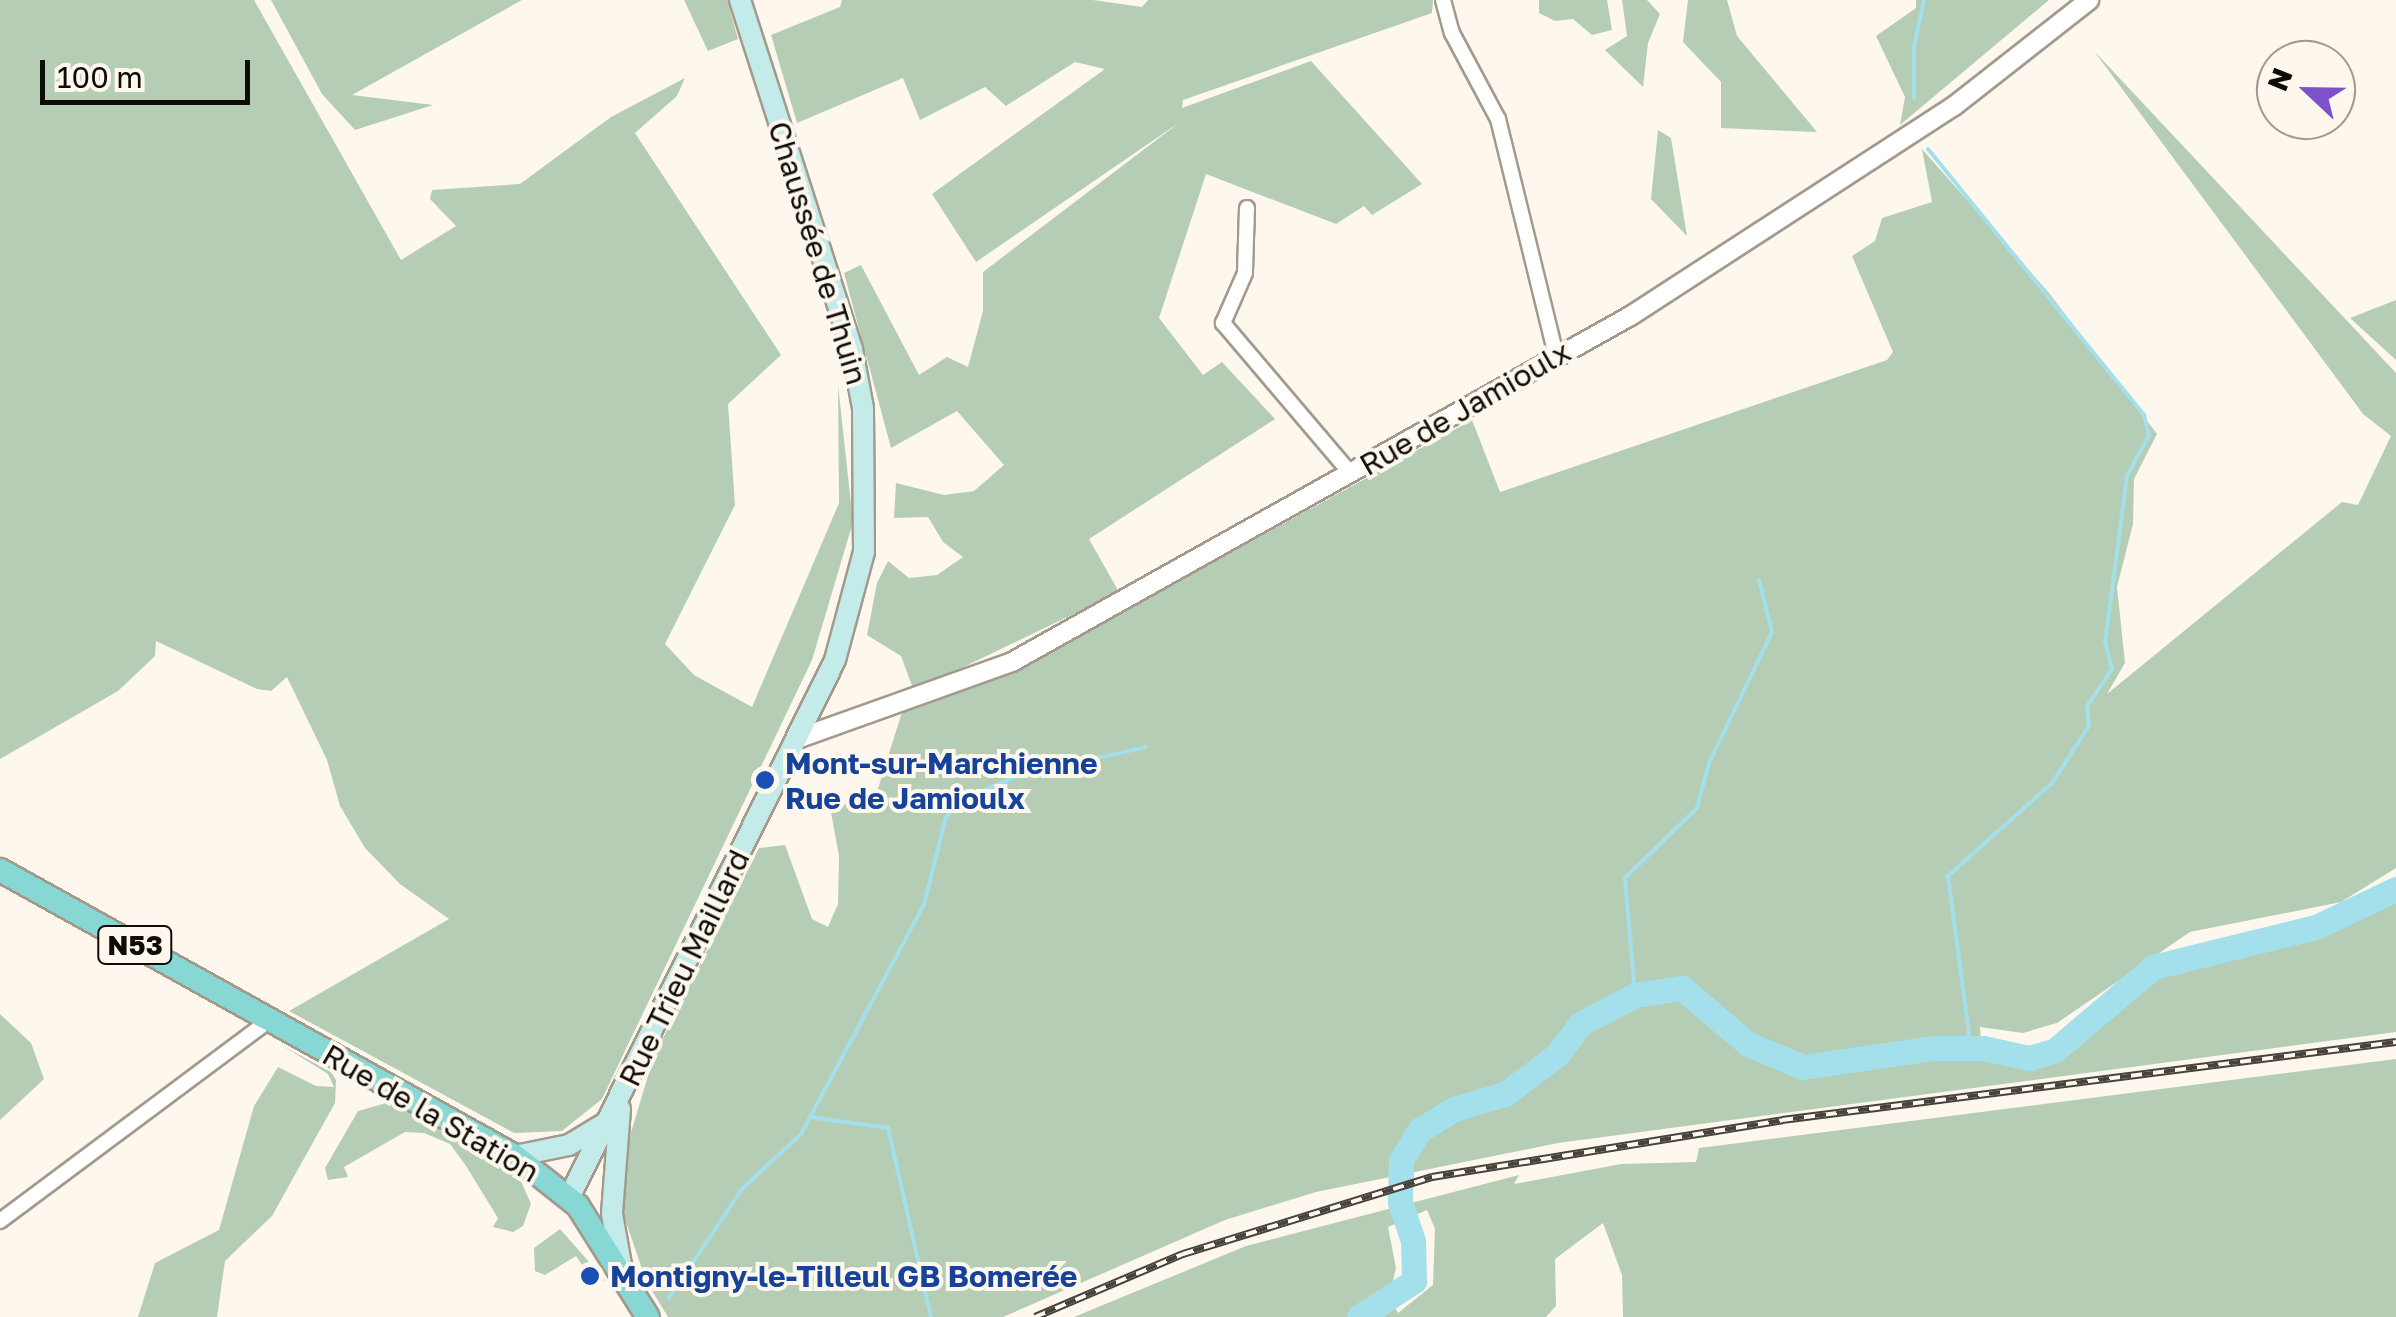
<!DOCTYPE html>
<meta charset="utf-8">
<style>
body{margin:0}
#map{position:relative;width:2396px;height:1317px;overflow:hidden;background:#fdf7ee;font-family:"Golos Text",sans-serif}
div>[style]{position:absolute}
[style*='--x']{left:calc(var(--x)*1px);top:calc(var(--y)*1px);width:calc(var(--w)*1px);rotate:calc(var(--a)*1deg)}
.green>*{inset:0;background:#b6cdb5}
.stream>*{height:4px;margin:-2px;padding:0 2px;transform-origin:2px;border-radius:2px;background:#a3e0eb}
.river>*{height:25px;margin:-12.5px;padding:0 12.5px;transform-origin:12.5px;border-radius:12.5px;background:#a3e0eb}
.roads{filter:drop-shadow(2px 0 #a39a8c) drop-shadow(-2px 0 #a39a8c) drop-shadow(0 2px #a39a8c) drop-shadow(0 -2px #a39a8c)}
.minor>*{height:14px;margin:-7px;padding:0 7px;transform-origin:7px;border-radius:7px;background:#fff}
.tertiary>*{height:18px;margin:-9px;padding:0 9px;transform-origin:9px;border-radius:9px;background:#fff}
.secondary>*{height:20px;margin:-10px;padding:0 10px;transform-origin:10px;border-radius:10px;background:#c3ebe9}
.primary>*{height:22px;margin:-11px;padding:0 11px;transform-origin:11px;border-radius:11px;background:#87d7d4}
.rail>*{height:8px;margin-top:-4px;transform-origin:0;background:repeating-linear-gradient(90deg,#fdf7ee 0 11px,#46423c 0 22px);box-sizing:border-box;border-block:2px solid #46423c}
.dots>*{width:28px;height:28px;translate:-50% -50%;box-sizing:border-box;border:5px solid #fdf7ee;border-radius:50%}
span{translate:-50% -50%;white-space:nowrap;text-align:center;line-height:1.15;-webkit-text-stroke:8px #fdf7ee;paint-order:stroke}
.shield-label span{padding:2px 8px;background:#fdf7ee;border:2px solid;border-radius:8px;-webkit-text-stroke-width:0}
.shield-label{font-size:28px;color:#0f0c07;font-weight:700}
.street-label{font-size:30px;color:#0f0c07}
.transit-label{font-size:30px;color:#164399;font-weight:700}
.left{translate:0 -50%;text-align:left}
.north{position:absolute;left:2256px;top:40px;width:100px;height:100px;box-sizing:border-box;background:#fdf7ee;border:2px solid #9e9992;border-radius:50%;rotate:292deg;font-size:28px;font-weight:700;line-height:40px;text-align:center;color:#0f0c07}
.north::after{content:'';display:block;margin:auto;width:35px;height:45px;background:#7c51ca;clip-path:polygon(50% 0,100% 100%,50% 72%,0 100%)}
.scale{position:absolute;left:40px;top:60px;width:210px;height:45px;box-sizing:border-box;border:5px solid #0f0c07;border-top:0;padding-left:12px;font-size:30px;line-height:35px;white-space:nowrap;color:#0f0c07;-webkit-text-stroke:8px #fdf7ee;paint-order:stroke}
</style>
<div id="map">
<div class="green">
<div style="clip-path:polygon(0 0,254px 0,401px 260px,456px 226px,430px 199px,432px 190px,520px 184px,611px 117px,685px 78px,677px 96px,635px 133px,781px 355px,728px 404px,735px 505px,665px 644px,694px 675px,752px 707px,839px 503px,838px 385px,853px 522px,812px 660px,602px 1099px,562px 1131px,514px 1133px,289px 1011px,449px 919px,400px 884px,365px 848px,340px 806px,327px 760px,287px 677px,271px 691px,257px 689px,156px 641px,155px 656px,118px 691px,0 759px)"></div>
<div style="clip-path:polygon(271px 0,522px 0,352px 95px,433px 105px,355px 130px,322px 94px)"></div>
<div style="clip-path:polygon(684px 0,727px 0,738px 39px,708px 51px)"></div>
<div style="clip-path:polygon(842px 0,1093px 0,1142px 7px,1148px 0,1433px 0,1432px 13px,1183px 100px,1182px 108px,1311px 61px,1422px 184px,1372px 215px,1364px 206px,1336px 224px,1206px 174px,1159px 318px,1203px 375px,1222px 362px,1275px 419px,1089px 539px,1119px 592px,914px 691px,901px 656px,867px 635px,877px 583px,888px 561px,909px 578px,937px 575px,963px 557px,943px 542px,928px 517px,894px 518px,896px 483px,944px 495px,974px 491px,1004px 465px,957px 411px,891px 448px,844px 273px,861px 265px,919px 375px,947px 357px,968px 367px,983px 311px,983px 272px,1180px 122px,976px 262px,932px 194px,1105px 69px,1075px 62px,1006px 106px,985px 87px,920px 120px,903px 78px,797px 123px,771px 35px,840px 7px)"></div>
<div style="clip-path:polygon(1539px 0,1607px 0,1612px 30px,1592px 35px,1573px 19px,1555px 21px,1539px 13px)"></div>
<div style="clip-path:polygon(1622px 0,1647px 0,1660px 14px,1648px 43px,1643px 87px,1605px 50px,1627px 36px)"></div>
<div style="clip-path:polygon(1688px 0,1727px 0,1737px 36px,1817px 132px,1721px 128px,1721px 82px,1683px 42px)"></div>
<div style="clip-path:polygon(1916px 0,2049px 0,1900px 125px,1905px 97px,1876px 36px,1916px 8px)"></div>
<div style="clip-path:polygon(2094px 51px,2396px 373px,2396px 868px,2341px 902px,2190px 932px,2057px 1023px,2023px 1033px,1980px 1027px,1982px 1058px,2030px 1063px,2058px 1056px,2157px 971px,2323px 933px,2396px 894px,2396px 1032px,1558px 1143px,1316px 1192px,1225px 1220px,1003px 1317px,668px 1317px,646px 1281px,619px 1201px,626px 1149px,654px 1056px,759px 848px,785px 845px,812px 919px,828px 927px,838px 904px,839px 856px,830px 807px,864px 800px,870px 814px,902px 712px,1010px 674px,1472px 420px,1500px 492px,1887px 360px,1893px 352px,1852px 256px,1875px 241px,1882px 218px,1932px 202px,1922px 149px,2049px 293px,2157px 434px,2134px 479px,2133px 524px,2117px 587px,2125px 663px,2107px 694px,2342px 502px,2358px 505px,2391px 436px,2363px 414px)"></div>
<div style="clip-path:polygon(1658px 130px,1671px 138px,1687px 236px,1651px 199px)"></div>
<div style="clip-path:polygon(2396px 300px,2396px 360px,2350px 318px)"></div>
<div style="clip-path:polygon(0 1014px,31px 1043px,44px 1079px,0 1120px)"></div>
<div style="clip-path:polygon(283px 1046px,331px 1072px,336px 1080px,335px 1103px,272px 1216px,225px 1261px,217px 1317px,138px 1317px,155px 1263px,219px 1230px,254px 1106px,278px 1067px,316px 1086px,334px 1087px,328px 1074px)"></div>
<div style="clip-path:polygon(evenodd,2396px 1059px,2396px 1317px,1623px 1317px,1622px 1275px,1603px 1223px,1555px 1259px,1556px 1306px,1546px 1317px,1074px 1317px,1246px 1246px,1519px 1175px,1514px 1184px,1621px 1164px,1696px 1162px,1699px 1148px,2396px 1059px,1427px 1210px,1435px 1229px,1433px 1285px,1398px 1313px,1389px 1297px,1396px 1268px,1388px 1227px,1427px 1210px)"></div>
<div style="clip-path:polygon(390px 1102px,518px 1174px,531px 1204px,523px 1226px,513px 1232px,493px 1227px,498px 1218px,466px 1166px,450px 1144px,424px 1133px,405px 1132px,344px 1167px,348px 1177px,328px 1180px,325px 1168px,358px 1111px)"></div>
<div style="clip-path:polygon(560px 1229px,605px 1280px,596px 1286px,576px 1256px,545px 1275px,535px 1271px,534px 1248px)"></div>
</div>
<div class="stream">
<div style="--x:1914;--y:98;--w:51;--a:-90"></div>
<div style="--x:1914;--y:47;--w:48;--a:-78"></div>
<div style="--x:1928;--y:149;--w:343;--a:50.9"></div>
<div style="--x:2144;--y:415;--w:21;--a:76"></div>
<div style="--x:2149;--y:435;--w:47;--a:118.2"></div>
<div style="--x:2127;--y:476;--w:167;--a:97.5"></div>
<div style="--x:2105;--y:642;--w:28;--a:75"></div>
<div style="--x:2112;--y:669;--w:45;--a:124"></div>
<div style="--x:2087;--y:706;--w:20;--a:84"></div>
<div style="--x:2089;--y:726;--w:68;--a:123"></div>
<div style="--x:2052;--y:783;--w:140;--a:138.2"></div>
<div style="--x:1948;--y:876;--w:174;--a:82.4"></div>
<div style="--x:1635;--y:995;--w:117;--a:-94.9"></div>
<div style="--x:1625;--y:878;--w:100;--a:-44.2"></div>
<div style="--x:1697;--y:808;--w:47;--a:-75.1"></div>
<div style="--x:1709;--y:763;--w:145;--a:-64.3"></div>
<div style="--x:1772;--y:632;--w:54;--a:-104"></div>
<div style="--x:810;--y:1117;--w:79;--a:8"></div>
<div style="--x:888;--y:1128;--w:194;--a:77.2"></div>
<div style="--x:669;--y:1298;--w:131;--a:-56.2"></div>
<div style="--x:742;--y:1189;--w:81;--a:-43"></div>
<div style="--x:801;--y:1134;--w:260;--a:-61.8"></div>
<div style="--x:924;--y:905;--w:91;--a:-76"></div>
<div style="--x:946;--y:817;--w:23;--a:-49"></div>
<div style="--x:961;--y:800;--w:59;--a:-23.1"></div>
<div style="--x:1015;--y:777;--w:134;--a:-12.9"></div>
</div>
<div class="river">
<div style="--x:1359;--y:1317;--w:66;--a:-33.2"></div>
<div style="--x:1414;--y:1281;--w:40;--a:-91.4"></div>
<div style="--x:1413;--y:1241;--w:41;--a:-108.4"></div>
<div style="--x:1400;--y:1202;--w:42;--a:-88.6"></div>
<div style="--x:1401;--y:1160;--w:36;--a:-58"></div>
<div style="--x:1420;--y:1130;--w:40;--a:-32"></div>
<div style="--x:1454;--y:1109;--w:53;--a:-16.4"></div>
<div style="--x:1505;--y:1094;--w:65;--a:-36.9"></div>
<div style="--x:1557;--y:1055;--w:39;--a:-53"></div>
<div style="--x:1580;--y:1024;--w:62;--a:-27.8"></div>
<div style="--x:1635;--y:995;--w:48;--a:-8.5"></div>
<div style="--x:1682;--y:988;--w:87;--a:40.3"></div>
<div style="--x:1748;--y:1044;--w:60;--a:22.7"></div>
<div style="--x:1803;--y:1067;--w:131;--a:-8.3"></div>
<div style="--x:1933;--y:1048;--w:50;--a:0"></div>
<div style="--x:1983;--y:1048;--w:47;--a:12.3"></div>
<div style="--x:2029;--y:1058;--w:26;--a:-16"></div>
<div style="--x:2054;--y:1051;--w:130;--a:-40.3"></div>
<div style="--x:2153;--y:967;--w:168;--a:-13.8"></div>
<div style="--x:2316;--y:927;--w:89;--a:-25.4"></div>
</div>
<div class="roads">
<div class="minor">
<div style="--x:1443;--y:0;--w:34;--a:75"></div>
<div style="--x:1452;--y:33;--w:98;--a:61.9"></div>
<div style="--x:1498;--y:119;--w:243;--a:76.2"></div>
<div style="--x:1247;--y:208;--w:65;--a:91.8"></div>
<div style="--x:1245;--y:273;--w:55;--a:113.7"></div>
<div style="--x:1223;--y:323;--w:198;--a:49.7"></div>
<div style="--x:0;--y:1221;--w:337;--a:-36.7"></div>
</div>
<div class="tertiary">
<div style="--x:797;--y:739;--w:228;--a:-19.7"></div>
<div style="--x:1012;--y:662;--w:710;--a:-29.23"></div>
<div style="--x:1632;--y:315;--w:384;--a:-33"></div>
<div style="--x:1954;--y:106;--w:172;--a:-38.1"></div>
</div>
<div class="secondary">
<div style="--x:620;--y:1109;--w:105;--a:94.4"></div>
<div style="--x:612;--y:1214;--w:57;--a:79.9"></div>
<div style="--x:515;--y:1156;--w:55;--a:-11.5"></div>
<div style="--x:569;--y:1145;--w:44;--a:-31.2"></div>
<div style="--x:570;--y:1196;--w:598;--a:-63.69"></div>
<div style="--x:835;--y:660;--w:112;--a:-75"></div>
<div style="--x:864;--y:552;--w:144;--a:-90.4"></div>
<div style="--x:863;--y:408;--w:60;--a:-100.6"></div>
<div style="--x:852;--y:349;--w:367;--a:-107.8"></div>
</div>
<div class="primary">
<div style="--x:0;--y:870;--w:589;--a:29.05"></div>
<div style="--x:515;--y:1156;--w:80;--a:38.4"></div>
<div style="--x:578;--y:1206;--w:131;--a:57.8"></div>
</div>
</div>
<div class="rail">
<div style="--x:1035;--y:1317;--w:161;--a:-23.1"></div>
<div style="--x:1183;--y:1254;--w:261;--a:-17.2"></div>
<div style="--x:1432;--y:1177;--w:355;--a:-9.2"></div>
<div style="--x:1782;--y:1120;--w:619;--a:-7.24"></div>
</div>
<div class="dots">
<div style="left:765px;top:780px;background:#1a4fb4"></div>
<div style="left:590px;top:1276px;background:#1a4fb4"></div>
</div>
<div class="shield-label">
<span style="left:135px;top:945px">N53</span>
</div>
<div class="street-label">
<span style="left:818px;top:253px;rotate:73deg">Chaussée de Thuin</span>
<span style="left:1465px;top:408px;rotate:-30deg">Rue de Jamioulx</span>
<span style="left:684px;top:968px;rotate:-64deg">Rue Trieu Maillard</span>
<span style="left:431px;top:1113px;rotate:30deg">Rue de la Station</span>
</div>
<div class="transit-label">
<span class="left" style="left:785px;top:780px">Mont-sur-Marchienne<br>Rue de Jamioulx</span>
<span class="left" style="left:610px;top:1276px">Montigny-le-Tilleul GB Bomerée</span>
</div>
<div class="north">N</div>
<div class="scale">100 m</div>
</div>
